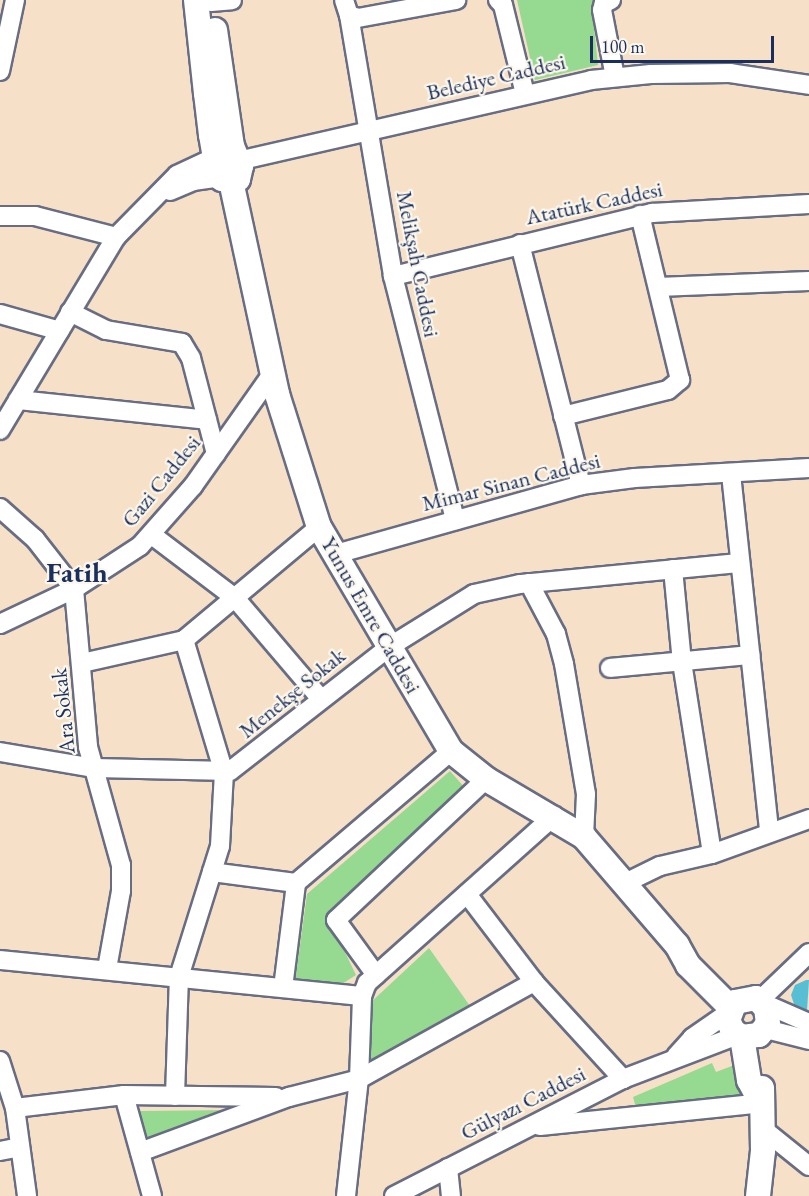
<!DOCTYPE html>
<meta charset="utf-8">
<style>
body{margin:0}
#map{position:relative;width:809px;height:1196px;overflow:hidden;background:#f6e1c8;font-family:"EB Garamond",serif}
div>[style]{position:absolute}
[style*='--x']{left:calc(var(--x)*1px);top:calc(var(--y)*1px);width:calc(var(--w)*1px);rotate:calc(var(--a)*1deg)}
.green>*{inset:0;background:#96d991}
.water>*{inset:0;background:#57bed4}
.roads{filter:drop-shadow(2px 0 #686d83) drop-shadow(-2px 0 #686d83) drop-shadow(0 2px #686d83) drop-shadow(0 -2px #686d83)}
.minor>*{height:18px;margin:-9px;padding:0 9px;transform-origin:9px;border-radius:9px;background:#fff}
.major>*{height:24px;margin:-12px;padding:0 12px;transform-origin:12px;border-radius:12px;background:#fff}
span{translate:-50% -50%;white-space:nowrap;text-align:center;line-height:1.15;-webkit-text-stroke:4.5px #fbf7ec;paint-order:stroke}
.street-label{font-size:22px;color:#1b2f5e}
.district-label{font-size:28px;color:#1b2f5e;font-weight:700}
.scale{position:absolute;left:590px;top:36px;width:184px;height:27px;box-sizing:border-box;border:3px solid #1b2f5e;border-top:0;padding-left:8px;font-size:18px;line-height:21px;white-space:nowrap;color:#1b2f5e;-webkit-text-stroke:4px #fbf7ec;paint-order:stroke}
</style>
<div id="map">
<div class="green">
<div style="clip-path:polygon(517px 0,597px 0,592px 8px,598px 65px,535px 80px)"></div>
<div style="clip-path:polygon(450px 771px,466px 789px,328px 917px,356px 975px,342px 984px,295px 982px,307px 894px)"></div>
<div style="clip-path:polygon(429px 948px,470px 1006px,371px 1061px,370px 1003px)"></div>
<div style="clip-path:polygon(712px 1063px,716px 1072px,737px 1064px,741px 1094px,636px 1108px,633px 1097px)"></div>
<div style="clip-path:polygon(235px 1110px,144px 1141px,138px 1111px)"></div>
</div>
<div class="water">
<div style="clip-path:polygon(806px 980px,809px 980px,807px 1011px,795px 1007px,791px 995px,795px 985px)"></div>
</div>
<div class="roads">
<div class="minor">
<div style="--x:344;--y:0;--w:16;--a:72"></div>
<div style="--x:349;--y:15;--w:9;--a:18"></div>
<div style="--x:358;--y:18;--w:100;--a:-10.4"></div>
<div style="--x:498;--y:0;--w:7;--a:45"></div>
<div style="--x:503;--y:5;--w:92;--a:76.1"></div>
<div style="--x:611;--y:0;--w:8;--a:157"></div>
<div style="--x:604;--y:3;--w:7;--a:106"></div>
<div style="--x:602;--y:10;--w:68;--a:79"></div>
<div style="--x:211;--y:2;--w:21;--a:-5"></div>
<div style="--x:349;--y:15;--w:265;--a:80.4"></div>
<div style="--x:393;--y:276;--w:252;--a:75.7"></div>
<div style="--x:0;--y:71;--w:73;--a:-78.1"></div>
<div style="--x:238;--y:161;--w:362;--a:-12.9"></div>
<div style="--x:591;--y:80;--w:60;--a:-5.7"></div>
<div style="--x:651;--y:74;--w:79;--a:-0.7"></div>
<div style="--x:730;--y:73;--w:80;--a:8.6"></div>
<div style="--x:170;--y:191;--w:25;--a:-23"></div>
<div style="--x:193;--y:181;--w:27;--a:-8"></div>
<div style="--x:0;--y:216;--w:35;--a:0"></div>
<div style="--x:35;--y:216;--w:84;--a:14.5"></div>
<div style="--x:520;--y:244;--w:249;--a:75.8"></div>
<div style="--x:393;--y:276;--w:267;--a:-13.7"></div>
<div style="--x:652;--y:213;--w:157;--a:-3.3"></div>
<div style="--x:658;--y:287;--w:151;--a:-2.3"></div>
<div style="--x:70;--y:312;--w:40;--a:26.6"></div>
<div style="--x:106;--y:330;--w:77;--a:9.7"></div>
<div style="--x:182;--y:343;--w:17;--a:59"></div>
<div style="--x:191;--y:358;--w:99;--a:75.4"></div>
<div style="--x:0;--y:314;--w:62;--a:15.8"></div>
<div style="--x:18;--y:400;--w:190;--a:6"></div>
<div style="--x:563;--y:416;--w:108;--a:-13.9"></div>
<div style="--x:668;--y:390;--w:16;--a:-40"></div>
<div style="--x:680;--y:380;--w:170;--a:-103.6"></div>
<div style="--x:0;--y:430;--w:225;--a:-59"></div>
<div style="--x:116;--y:237;--w:87;--a:-45.5"></div>
<div style="--x:177;--y:175;--w:42;--a:-25.3"></div>
<div style="--x:731;--y:474;--w:359;--a:83.9"></div>
<div style="--x:0;--y:508;--w:47;--a:41.5"></div>
<div style="--x:35;--y:539;--w:63;--a:52"></div>
<div style="--x:74;--y:589;--w:159;--a:84.9"></div>
<div style="--x:88;--y:747;--w:123;--a:74.4"></div>
<div style="--x:121;--y:865;--w:26;--a:90"></div>
<div style="--x:121;--y:891;--w:79;--a:100.2"></div>
<div style="--x:152;--y:535;--w:104;--a:37.2"></div>
<div style="--x:235;--y:598;--w:133;--a:49.6"></div>
<div style="--x:336;--y:554;--w:255;--a:-15.7"></div>
<div style="--x:581;--y:485;--w:54;--a:-7.4"></div>
<div style="--x:635;--y:478;--w:174;--a:-3.3"></div>
<div style="--x:673;--y:569;--w:93;--a:84.5"></div>
<div style="--x:682;--y:662;--w:194;--a:81.1"></div>
<div style="--x:529;--y:583;--w:58;--a:62.1"></div>
<div style="--x:556;--y:634;--w:31;--a:75"></div>
<div style="--x:564;--y:664;--w:132;--a:80.4"></div>
<div style="--x:586;--y:794;--w:43;--a:92.7"></div>
<div style="--x:0;--y:624;--w:82;--a:-25.3"></div>
<div style="--x:74;--y:589;--w:79;--a:-33.1"></div>
<div style="--x:140;--y:546;--w:80;--a:-48.5"></div>
<div style="--x:193;--y:486;--w:137;--a:-54.8"></div>
<div style="--x:82;--y:663;--w:105;--a:-12.7"></div>
<div style="--x:184;--y:640;--w:176;--a:-39.9"></div>
<div style="--x:610;--y:668;--w:141;--a:-5.3"></div>
<div style="--x:0;--y:752;--w:96;--a:9.6"></div>
<div style="--x:95;--y:768;--w:135;--a:1.3"></div>
<div style="--x:230;--y:771;--w:202;--a:-37.9"></div>
<div style="--x:389;--y:647;--w:100;--a:-31.9"></div>
<div style="--x:474;--y:594;--w:47;--a:-12.3"></div>
<div style="--x:520;--y:584;--w:221;--a:-5.5"></div>
<div style="--x:212;--y:872;--w:85;--a:7.5"></div>
<div style="--x:625;--y:883;--w:39;--a:-26"></div>
<div style="--x:660;--y:866;--w:53;--a:-13"></div>
<div style="--x:712;--y:854;--w:103;--a:-19.8"></div>
<div style="--x:467;--y:894;--w:111;--a:52.7"></div>
<div style="--x:534;--y:982;--w:132;--a:47.5"></div>
<div style="--x:0;--y:960;--w:364;--a:5.7"></div>
<div style="--x:376;--y:975;--w:68;--a:-126"></div>
<div style="--x:336;--y:920;--w:206;--a:-43.2"></div>
<div style="--x:283;--y:988;--w:106;--a:-82.9"></div>
<div style="--x:296;--y:883;--w:204;--a:-40.4"></div>
<div style="--x:760;--y:1000;--w:68;--a:-43.8"></div>
<div style="--x:763;--y:1003;--w:50;--a:23.5"></div>
<div style="--x:766;--y:1029;--w:44;--a:14.3"></div>
<div style="--x:676;--y:1056;--w:24;--a:-48"></div>
<div style="--x:692;--y:1038;--w:44;--a:-34.8"></div>
<div style="--x:0;--y:1061;--w:49;--a:72.3"></div>
<div style="--x:15;--y:1108;--w:89;--a:82.2"></div>
<div style="--x:124;--y:1095;--w:105;--a:74.5"></div>
<div style="--x:175;--y:1096;--w:119;--a:-88.1"></div>
<div style="--x:179;--y:977;--w:137;--a:-72.6"></div>
<div style="--x:220;--y:846;--w:73;--a:-86.9"></div>
<div style="--x:224;--y:773;--w:139;--a:-106.7"></div>
<div style="--x:15;--y:1108;--w:110;--a:-6.8"></div>
<div style="--x:124;--y:1095;--w:152;--a:0.8"></div>
<div style="--x:540;--y:1126;--w:222;--a:-5.9"></div>
<div style="--x:763;--y:1129;--w:59;--a:38.8"></div>
<div style="--x:0;--y:1151;--w:20;--a:-11"></div>
<div style="--x:140;--y:1152;--w:159;--a:-20.3"></div>
<div style="--x:289;--y:1097;--w:72;--a:-14.4"></div>
<div style="--x:359;--y:1079;--w:200;--a:-29"></div>
<div style="--x:448;--y:1168;--w:28;--a:84"></div>
<div style="--x:346;--y:1196;--w:118;--a:-83.7"></div>
<div style="--x:359;--y:1079;--w:83;--a:-87.9"></div>
<div style="--x:362;--y:996;--w:14;--a:-69"></div>
<div style="--x:367;--y:983;--w:251;--a:-41.8"></div>
<div style="--x:394;--y:1196;--w:257;--a:-27.1"></div>
<div style="--x:623;--y:1079;--w:123;--a:-20.9"></div>
</div>
<div class="major">
<div style="--x:196;--y:0;--w:94;--a:83.9"></div>
<div style="--x:206;--y:93;--w:42;--a:83.2"></div>
<div style="--x:211;--y:135;--w:27;--a:80"></div>
<div style="--x:216;--y:162;--w:5;--a:79"></div>
<div style="--x:217;--y:167;--w:13;--a:67"></div>
<div style="--x:222;--y:179;--w:16;--a:0"></div>
<div style="--x:238;--y:179;--w:13;--a:-77"></div>
<div style="--x:241;--y:166;--w:11;--a:-128"></div>
<div style="--x:234;--y:157;--w:19;--a:180"></div>
<div style="--x:215;--y:30;--w:117;--a:81.7"></div>
<div style="--x:232;--y:146;--w:16;--a:68"></div>
<div style="--x:231;--y:181;--w:218;--a:77.8"></div>
<div style="--x:277;--y:394;--w:139;--a:72.5"></div>
<div style="--x:319;--y:527;--w:260;--a:59.5"></div>
<div style="--x:451;--y:751;--w:45;--a:38.7"></div>
<div style="--x:486;--y:779;--w:114;--a:30.6"></div>
<div style="--x:584;--y:837;--w:143;--a:49.3"></div>
<div style="--x:677;--y:945;--w:23;--a:61"></div>
<div style="--x:688;--y:965;--w:59;--a:45"></div>
<div style="--x:742;--y:1037;--w:17;--a:-7"></div>
<div style="--x:759;--y:1035;--w:14;--a:-51"></div>
<div style="--x:768;--y:1024;--w:16;--a:-97"></div>
<div style="--x:766;--y:1008;--w:14;--a:-135"></div>
<div style="--x:756;--y:998;--w:21;--a:169"></div>
<div style="--x:735;--y:1002;--w:19;--a:111"></div>
<div style="--x:728;--y:1020;--w:12;--a:66"></div>
<div style="--x:733;--y:1031;--w:11;--a:34"></div>
<div style="--x:742;--y:1037;--w:44;--a:80.8"></div>
<div style="--x:749;--y:1080;--w:26;--a:62"></div>
<div style="--x:758;--y:1196;--w:45;--a:-83.7"></div>
<div style="--x:763;--y:1151;--w:63;--a:-90.9"></div>
</div>
</div>
<div class="street-label">
<span style="left:496px;top:77px;rotate:-13deg">Belediye Caddesi</span>
<span style="left:594px;top:203px;rotate:-12deg">Atatürk Caddesi</span>
<span style="left:418px;top:264px;rotate:79deg">Melikşah Caddesi</span>
<span style="left:161px;top:481px;rotate:-51deg">Gazi Caddesi</span>
<span style="left:511px;top:482px;rotate:-14deg">Mimar Sinan Caddesi</span>
<span style="left:371px;top:615px;rotate:60deg">Yunus Emre Caddesi</span>
<span style="left:292px;top:693px;rotate:-39deg">Menekşe Sokak</span>
<span style="left:63px;top:711px;rotate:-96deg">Ara Sokak</span>
<span style="left:523px;top:1103px;rotate:-27deg">Gülyazı Caddesi</span>
</div>
<div class="district-label">
<span style="left:77px;top:572px">Fatih</span>
</div>
<div class="scale">100 m</div>
</div>
